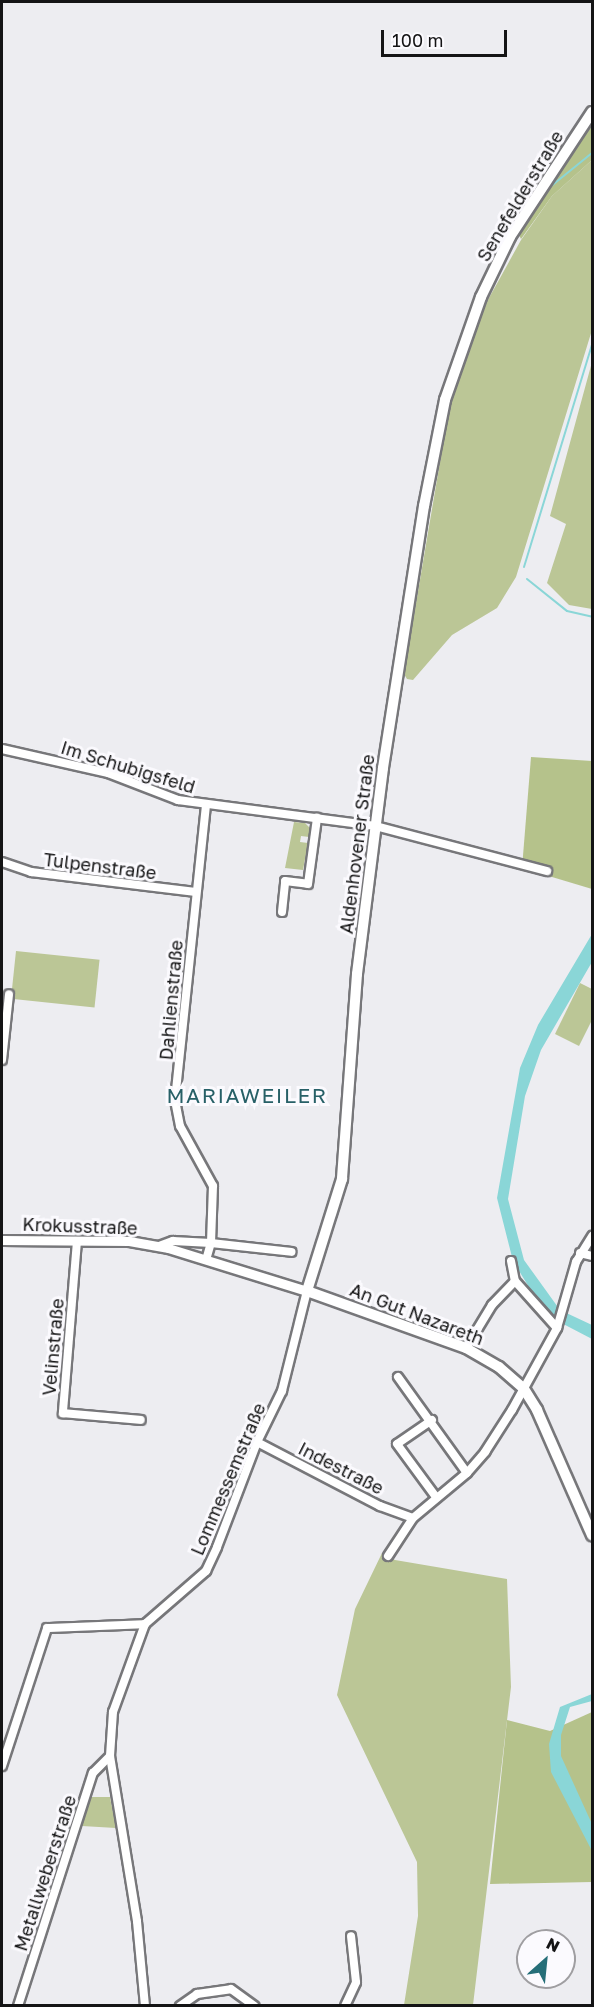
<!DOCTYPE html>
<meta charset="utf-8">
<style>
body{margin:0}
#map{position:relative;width:594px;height:2007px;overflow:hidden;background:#ededf1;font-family:"Golos Text",sans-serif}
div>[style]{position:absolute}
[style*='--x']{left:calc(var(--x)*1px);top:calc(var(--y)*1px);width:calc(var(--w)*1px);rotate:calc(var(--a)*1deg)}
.green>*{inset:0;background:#bbc696;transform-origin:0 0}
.forest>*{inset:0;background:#b5c28b}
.water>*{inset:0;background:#8ad6d7}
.stream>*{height:2px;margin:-1px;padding:0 1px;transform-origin:1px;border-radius:1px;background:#8ad6d7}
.roads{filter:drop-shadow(2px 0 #77777a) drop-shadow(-2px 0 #77777a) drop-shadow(0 2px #77777a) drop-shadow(0 -2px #77777a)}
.minor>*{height:8px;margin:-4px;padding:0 4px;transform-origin:4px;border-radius:4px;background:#fff}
.tertiary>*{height:9px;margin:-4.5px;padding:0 4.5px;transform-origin:4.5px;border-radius:4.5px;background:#fff}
.secondary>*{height:10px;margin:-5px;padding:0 5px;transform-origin:5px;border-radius:5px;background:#fff}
span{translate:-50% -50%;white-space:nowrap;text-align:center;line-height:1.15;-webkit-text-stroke:6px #fbfafe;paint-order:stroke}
.street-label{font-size:18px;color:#141415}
.quarter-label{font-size:21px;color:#276067;letter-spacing:1.5px}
.frame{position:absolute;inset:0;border:3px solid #141415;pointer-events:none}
.north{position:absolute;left:516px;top:1929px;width:60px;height:60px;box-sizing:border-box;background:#fbfafe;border:2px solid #9f9ea1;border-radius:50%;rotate:27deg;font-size:16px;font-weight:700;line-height:24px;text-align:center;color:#141415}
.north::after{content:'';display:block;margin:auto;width:21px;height:27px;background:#256e78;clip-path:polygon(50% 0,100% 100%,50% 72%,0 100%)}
.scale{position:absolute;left:381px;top:30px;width:126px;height:27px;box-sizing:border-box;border:3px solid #141415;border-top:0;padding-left:8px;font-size:18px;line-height:21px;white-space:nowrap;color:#141415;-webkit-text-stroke:4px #fbfafe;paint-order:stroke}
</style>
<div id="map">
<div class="green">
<div style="clip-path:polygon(592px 160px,592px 330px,516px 577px,497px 608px,452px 635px,413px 680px,407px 679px,404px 674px,449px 409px,484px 307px,521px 240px,552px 196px)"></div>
<div style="clip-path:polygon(592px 362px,592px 609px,569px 605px,547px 583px,566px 524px,550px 516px)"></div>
<div style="clip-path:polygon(294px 822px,305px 823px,310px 828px,309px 837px,301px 836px,300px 842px,308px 843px,303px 870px,285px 868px)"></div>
<div style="left:16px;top:951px;width:84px;height:48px;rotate:6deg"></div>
<div style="clip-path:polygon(580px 983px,592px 989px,592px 1020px,579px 1046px,555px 1034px)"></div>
<div style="clip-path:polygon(382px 1553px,395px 1560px,507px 1579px,511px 1687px,473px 2005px,404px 2005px,418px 1916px,417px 1862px,337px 1695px,355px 1609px)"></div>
<div style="clip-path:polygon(90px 1797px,110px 1797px,116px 1828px,82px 1826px)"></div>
</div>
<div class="forest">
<div style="clip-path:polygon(592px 126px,592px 160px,552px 196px,521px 239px,519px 235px,557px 171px)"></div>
<div style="clip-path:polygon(531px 757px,592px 761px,592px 889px,522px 868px)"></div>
<div style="clip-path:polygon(592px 1712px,592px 1882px,490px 1884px,507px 1720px,550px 1731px)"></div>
</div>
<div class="water">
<div style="clip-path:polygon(592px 934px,592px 962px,541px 1050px,525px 1096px,508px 1199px,524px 1260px,560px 1310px,592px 1325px,592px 1339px,546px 1315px,513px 1261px,497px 1198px,520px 1068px,538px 1025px)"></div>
<div style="clip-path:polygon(592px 1694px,592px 1701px,570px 1707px,561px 1735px,561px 1756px,592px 1824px,592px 1851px,551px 1772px,549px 1744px,560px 1707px)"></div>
</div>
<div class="stream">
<div style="--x:550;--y:187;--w:54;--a:-39"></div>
<div style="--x:524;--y:567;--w:233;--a:-73"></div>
<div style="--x:527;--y:579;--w:51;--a:38.7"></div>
<div style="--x:567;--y:611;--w:26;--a:13"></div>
</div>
<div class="roads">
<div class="minor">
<div style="--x:2;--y:749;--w:109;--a:12.8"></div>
<div style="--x:108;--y:773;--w:75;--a:21.1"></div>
<div style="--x:178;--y:800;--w:199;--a:7.5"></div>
<div style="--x:375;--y:826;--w:178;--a:14.7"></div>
<div style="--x:2;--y:862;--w:31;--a:19"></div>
<div style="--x:31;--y:872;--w:166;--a:6.9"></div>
<div style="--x:282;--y:912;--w:31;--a:-84"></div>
<div style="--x:285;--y:881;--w:23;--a:7"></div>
<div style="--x:308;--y:884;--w:67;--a:-82.2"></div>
<div style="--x:2;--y:1060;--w:66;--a:-83.9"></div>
<div style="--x:77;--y:1241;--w:173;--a:94.7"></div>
<div style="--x:63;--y:1413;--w:78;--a:5.1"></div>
<div style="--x:159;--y:1246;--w:15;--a:-20"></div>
<div style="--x:173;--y:1241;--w:38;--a:3"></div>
<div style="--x:211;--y:1243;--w:81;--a:6.3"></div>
<div style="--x:580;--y:1253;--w:12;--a:14"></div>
<div style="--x:206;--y:1260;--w:18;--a:-74"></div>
<div style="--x:211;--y:1243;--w:57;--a:-88"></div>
<div style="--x:213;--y:1186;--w:68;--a:-118.8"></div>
<div style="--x:180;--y:1126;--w:26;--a:-101"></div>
<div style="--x:175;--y:1100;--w:296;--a:-84"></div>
<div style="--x:511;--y:1261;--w:20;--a:79"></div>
<div style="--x:515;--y:1281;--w:63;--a:48.2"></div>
<div style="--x:466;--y:1348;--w:50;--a:-58.8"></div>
<div style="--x:492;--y:1305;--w:33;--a:-46"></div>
<div style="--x:398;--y:1377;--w:118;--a:54.3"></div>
<div style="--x:432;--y:1420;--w:42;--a:145.6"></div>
<div style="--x:397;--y:1444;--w:66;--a:53.7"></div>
<div style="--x:257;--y:1442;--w:139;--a:27.5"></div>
<div style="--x:380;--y:1506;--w:35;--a:20"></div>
<div style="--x:388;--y:1556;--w:45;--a:-56.7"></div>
<div style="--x:413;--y:1518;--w:70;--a:-39.8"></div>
<div style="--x:467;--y:1473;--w:28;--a:-49"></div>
<div style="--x:485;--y:1452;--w:50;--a:-57.3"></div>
<div style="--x:512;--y:1410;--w:94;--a:-61.2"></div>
<div style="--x:557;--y:1328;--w:69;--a:-73.9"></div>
<div style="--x:576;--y:1262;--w:31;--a:-58"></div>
<div style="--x:2;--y:1766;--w:145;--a:-71.9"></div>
<div style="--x:47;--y:1628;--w:98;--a:-2.3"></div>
<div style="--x:18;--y:2006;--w:245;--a:-72.2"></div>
<div style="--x:93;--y:1773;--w:24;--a:-45"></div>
<div style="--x:145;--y:2006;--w:85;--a:-95.4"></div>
<div style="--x:137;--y:1921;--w:167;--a:-99.3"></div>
<div style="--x:110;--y:1756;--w:44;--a:-86.1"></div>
<div style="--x:113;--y:1712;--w:94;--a:-70"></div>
<div style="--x:145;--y:1624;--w:81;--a:-41"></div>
<div style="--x:206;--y:1571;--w:26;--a:-65"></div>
<div style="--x:217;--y:1547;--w:112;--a:-69.1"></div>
<div style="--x:257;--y:1442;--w:57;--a:-63.9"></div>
<div style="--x:282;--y:1391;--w:103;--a:-76"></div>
<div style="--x:180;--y:2006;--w:21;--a:-35"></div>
<div style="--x:197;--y:1994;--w:34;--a:-8"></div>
<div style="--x:231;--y:1989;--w:29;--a:36"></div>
<div style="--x:345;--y:2006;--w:26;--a:-65"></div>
<div style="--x:356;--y:1982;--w:46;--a:-96.2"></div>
</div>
<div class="tertiary">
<div style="--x:2;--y:1240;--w:127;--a:0.5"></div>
<div style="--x:129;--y:1241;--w:40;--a:10"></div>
<div style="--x:168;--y:1248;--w:145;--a:17.2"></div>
</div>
<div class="secondary">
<div style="--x:592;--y:112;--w:149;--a:123.3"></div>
<div style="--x:510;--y:237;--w:67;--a:115.8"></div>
<div style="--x:481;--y:297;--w:109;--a:109.3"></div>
<div style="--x:445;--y:400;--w:108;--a:101.2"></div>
<div style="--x:424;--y:506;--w:265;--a:98.9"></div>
<div style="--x:383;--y:768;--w:208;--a:97.2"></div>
<div style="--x:357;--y:974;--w:206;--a:94.2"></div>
<div style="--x:342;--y:1179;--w:117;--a:107.4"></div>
<div style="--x:307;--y:1291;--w:169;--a:19.7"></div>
<div style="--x:466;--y:1348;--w:38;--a:30"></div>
<div style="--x:499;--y:1367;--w:33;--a:41"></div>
<div style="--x:524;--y:1389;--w:25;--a:58"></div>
<div style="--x:537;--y:1410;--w:137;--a:66.3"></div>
</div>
</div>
<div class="street-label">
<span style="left:520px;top:196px;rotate:-59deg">Senefelderstraße</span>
<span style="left:128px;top:767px;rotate:17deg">Im Schubigsfeld</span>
<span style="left:357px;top:844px;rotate:-83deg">Aldenhovener Straße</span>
<span style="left:100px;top:866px;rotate:7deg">Tulpenstraße</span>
<span style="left:171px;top:1000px;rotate:-85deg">Dahlienstraße</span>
<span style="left:80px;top:1226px;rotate:2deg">Krokusstraße</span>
<span style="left:417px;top:1314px;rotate:21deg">An Gut Nazareth</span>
<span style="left:53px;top:1347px;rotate:-85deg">Velinstraße</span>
<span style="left:341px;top:1468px;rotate:27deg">Indestraße</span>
<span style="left:228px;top:1479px;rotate:-67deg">Lommessemstraße</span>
<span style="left:45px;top:1873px;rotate:-72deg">Metallweberstraße</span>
</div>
<div class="quarter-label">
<span style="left:247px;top:1095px">MARIAWEILER</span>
</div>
<div class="frame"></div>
<div class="north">N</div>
<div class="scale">100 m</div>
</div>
